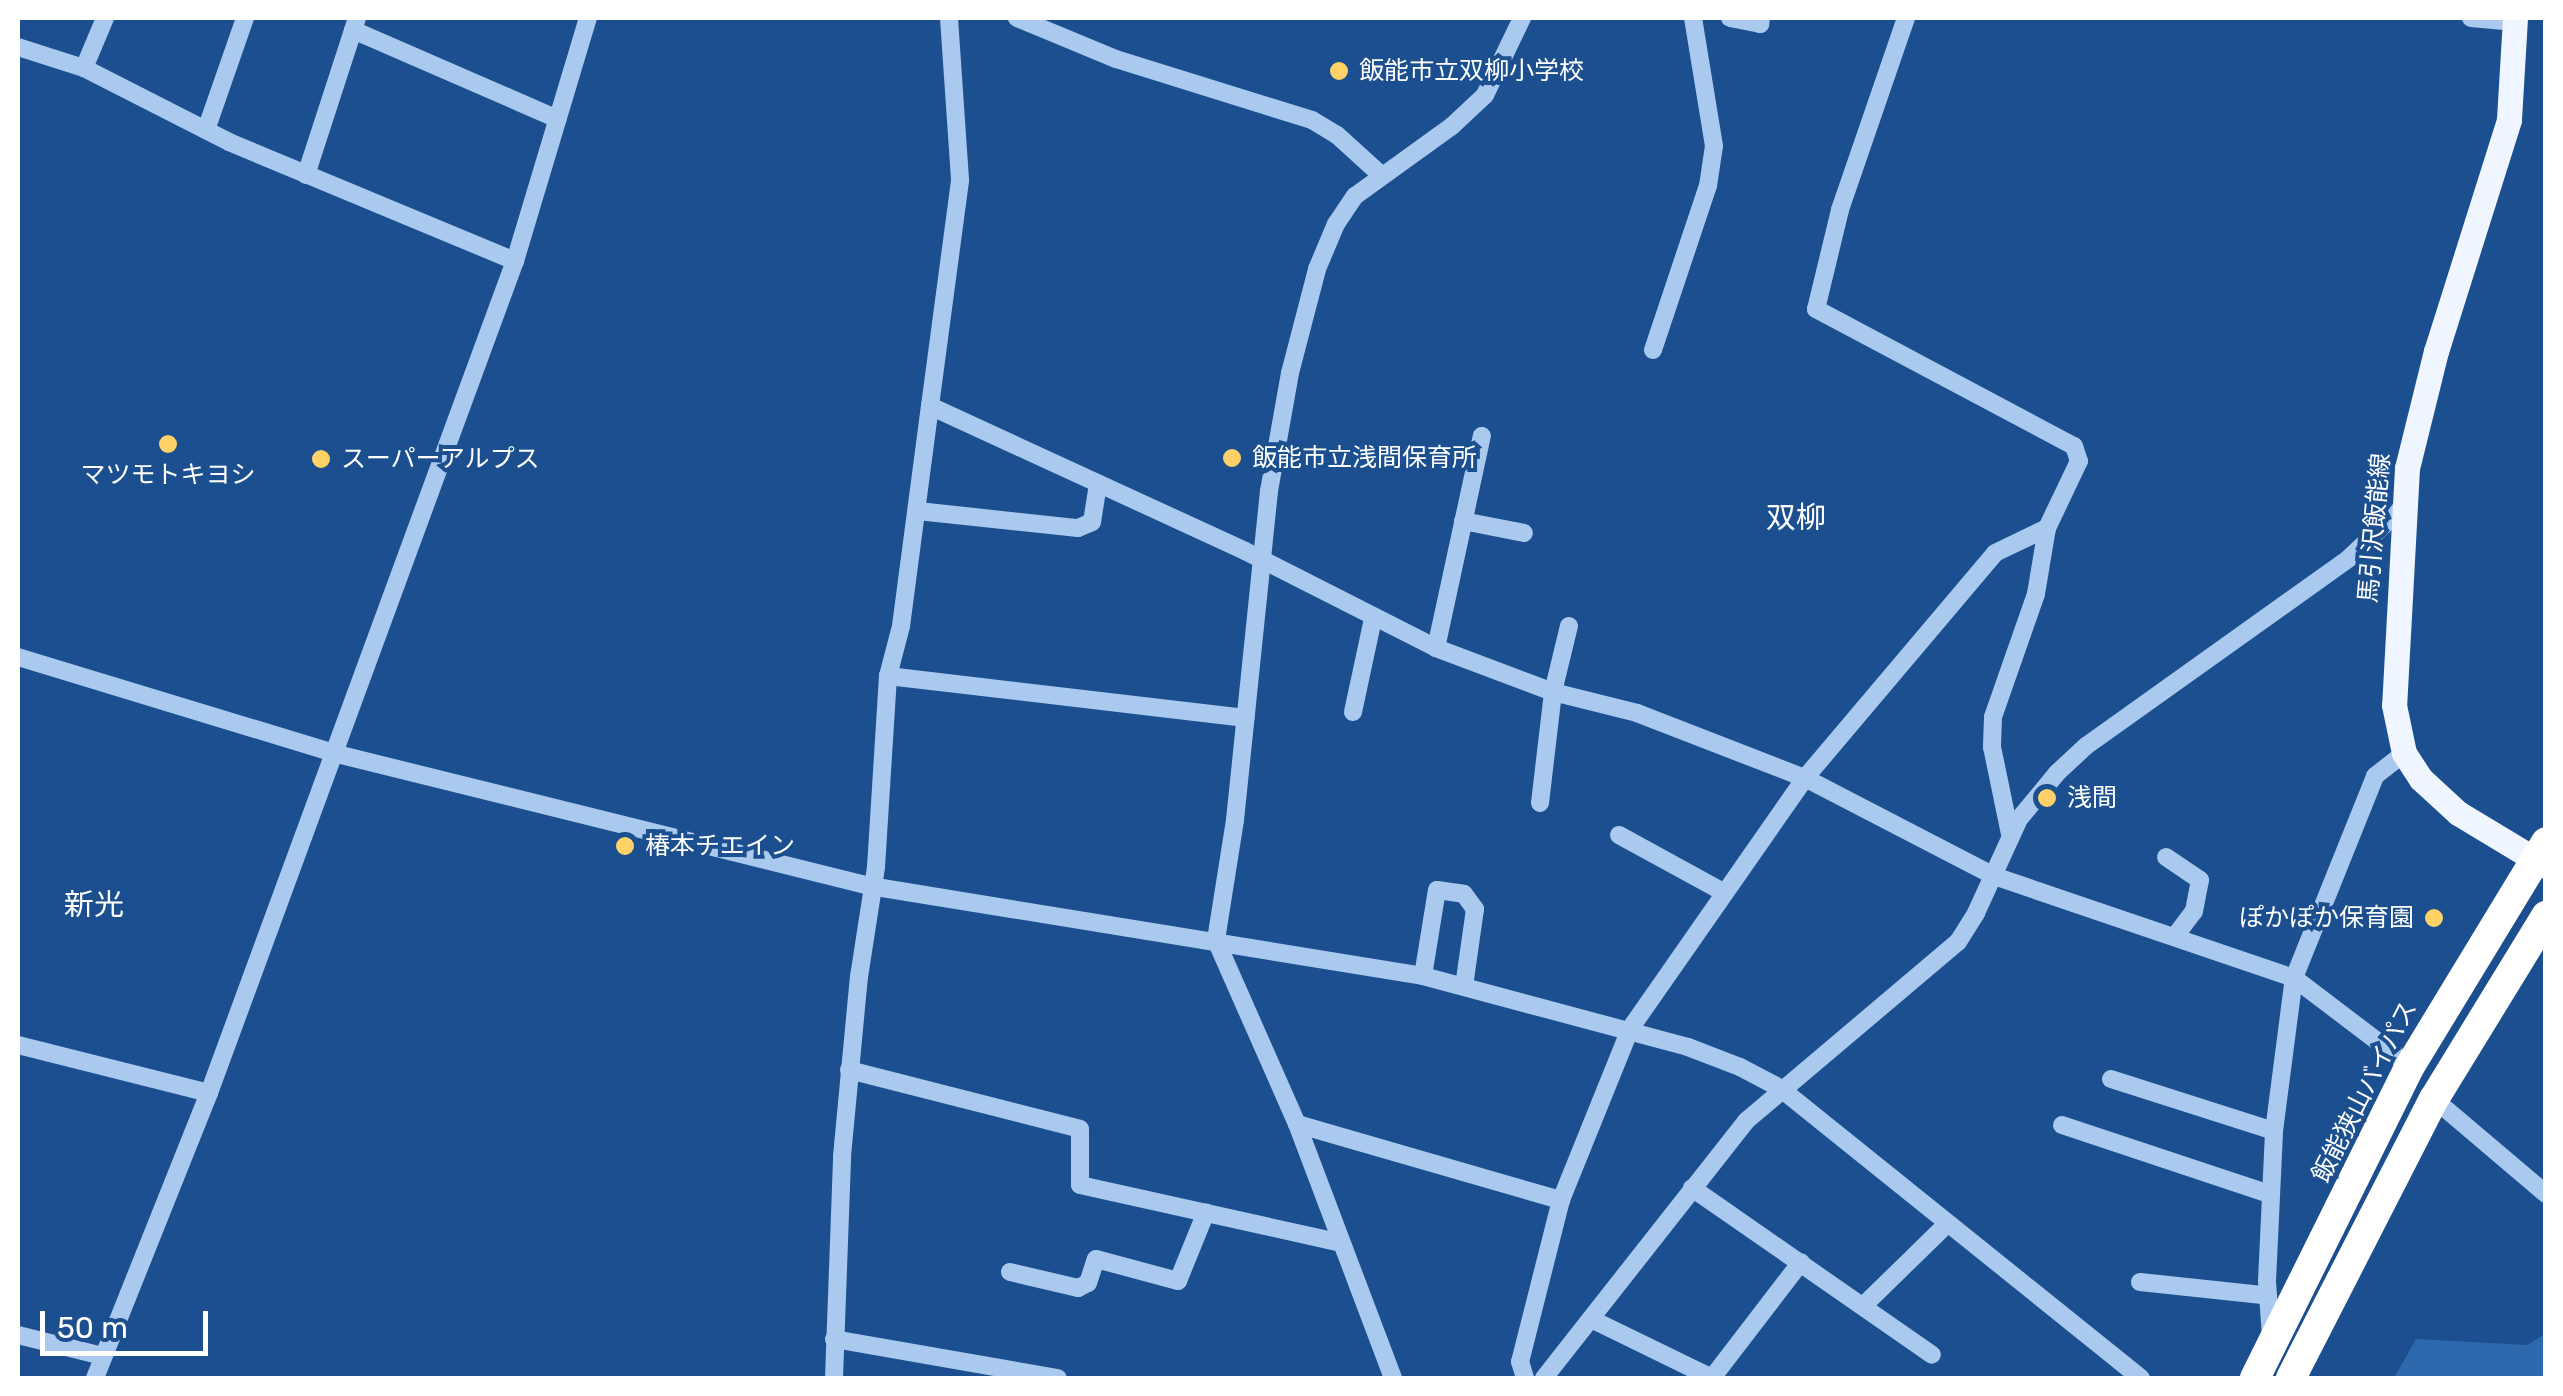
<!DOCTYPE html>
<meta charset="utf-8">
<style>
body{margin:0}
#map{position:relative;width:2563px;height:1396px;overflow:hidden;background:#1b4f8f;font-family:Rubik,"Noto Sans JP",sans-serif}
div>[style]{position:absolute}
[style*='--x']{left:calc(var(--x)*1px);top:calc(var(--y)*1px);width:calc(var(--w)*1px);rotate:calc(var(--a)*1deg)}
.green>*{inset:0;background:#2e69ad}
.minor>*{height:18px;margin:-9px;padding:0 9px;transform-origin:9px;border-radius:9px;background:#a9c9ee}
.major>*{height:25px;margin:-12.5px;padding:0 12.5px;transform-origin:12.5px;border-radius:12.5px;background:#f0f6ff}
.highway>*{height:30px;margin:-15px;padding:0 15px;transform-origin:15px;border-radius:15px;background:#fff}
.dots>*{width:28px;height:28px;translate:-50% -50%;box-sizing:border-box;border:5px solid #1b4f8f;border-radius:50%}
span{translate:-50% -50%;white-space:nowrap;text-align:center;line-height:1.15;-webkit-text-stroke:8px #1b4f8f;paint-order:stroke}
.poi-label{font-size:25px;color:#fff}
.left{translate:0 -50%;text-align:left}
.right{translate:-100% -50%;text-align:right}
.street-label{font-size:25px;color:#fff}
.quarter-label{font-size:30px;color:#fff}
.frame{position:absolute;inset:0;border:20px solid #fff;pointer-events:none}
.scale{position:absolute;left:40px;top:1311px;width:168px;height:45px;box-sizing:border-box;border:5px solid #fff;border-top:0;padding-left:12px;font-size:30px;line-height:35px;white-space:nowrap;color:#fff;-webkit-text-stroke:8px #1b4f8f;paint-order:stroke}
</style>
<div id="map">
<div class="green">
<div style="clip-path:polygon(2545px 1334px,2545px 1378px,2394px 1378px,2416px 1339px,2527px 1345px)"></div>
</div>
<div class="minor">
<div style="--x:949;--y:18;--w:163;--a:86.1"></div>
<div style="--x:960;--y:181;--w:227;--a:97.6"></div>
<div style="--x:930;--y:406;--w:347;--a:24.7"></div>
<div style="--x:1245;--y:551;--w:214;--a:26.9"></div>
<div style="--x:1436;--y:648;--w:125;--a:20.6"></div>
<div style="--x:1553;--y:692;--w:87;--a:14"></div>
<div style="--x:1637;--y:713;--w:180;--a:21.2"></div>
<div style="--x:1805;--y:778;--w:213;--a:27.4"></div>
<div style="--x:1994;--y:876;--w:317;--a:18.8"></div>
<div style="--x:2294;--y:978;--w:146;--a:37.2"></div>
<div style="--x:1017;--y:18;--w:107;--a:22.5"></div>
<div style="--x:1116;--y:59;--w:205;--a:17.3"></div>
<div style="--x:1312;--y:120;--w:29;--a:31"></div>
<div style="--x:1337;--y:135;--w:58;--a:42.2"></div>
<div style="--x:1730;--y:18;--w:31;--a:11"></div>
<div style="--x:1760;--y:24;--w:6;--a:-81"></div>
<div style="--x:1906;--y:18;--w:203;--a:109"></div>
<div style="--x:1840;--y:210;--w:102;--a:103.6"></div>
<div style="--x:1816;--y:309;--w:292;--a:28"></div>
<div style="--x:2074;--y:446;--w:16;--a:72"></div>
<div style="--x:2079;--y:461;--w:74;--a:115.5"></div>
<div style="--x:2047;--y:528;--w:67;--a:99.5"></div>
<div style="--x:2036;--y:594;--w:130;--a:109.3"></div>
<div style="--x:1993;--y:717;--w:30;--a:92"></div>
<div style="--x:1992;--y:747;--w:89;--a:78.3"></div>
<div style="--x:2471;--y:18;--w:44;--a:5.2"></div>
<div style="--x:353;--y:30;--w:223;--a:23.5"></div>
<div style="--x:18;--y:47;--w:69;--a:17.7"></div>
<div style="--x:84;--y:68;--w:163;--a:27"></div>
<div style="--x:229;--y:142;--w:310;--a:22.6"></div>
<div style="--x:84;--y:68;--w:54;--a:-67.2"></div>
<div style="--x:206;--y:130;--w:119;--a:-70.8"></div>
<div style="--x:306;--y:175;--w:165;--a:-72"></div>
<div style="--x:1653;--y:350;--w:173;--a:-71.5"></div>
<div style="--x:1708;--y:186;--w:40;--a:-81.5"></div>
<div style="--x:1714;--y:146;--w:130;--a:-99.3"></div>
<div style="--x:918;--y:511;--w:161;--a:6.1"></div>
<div style="--x:1078;--y:528;--w:15;--a:-23"></div>
<div style="--x:1092;--y:522;--w:39;--a:-81"></div>
<div style="--x:1463;--y:521;--w:62;--a:11.1"></div>
<div style="--x:1436;--y:648;--w:217;--a:-77.8"></div>
<div style="--x:18;--y:657;--w:329;--a:16.9"></div>
<div style="--x:333;--y:753;--w:553;--a:13.91"></div>
<div style="--x:870;--y:886;--w:560;--a:9.24"></div>
<div style="--x:1423;--y:976;--w:274;--a:15"></div>
<div style="--x:1688;--y:1047;--w:56;--a:21"></div>
<div style="--x:1740;--y:1067;--w:45;--a:27.7"></div>
<div style="--x:1780;--y:1088;--w:463;--a:38.8"></div>
<div style="--x:888;--y:676;--w:360;--a:6.7"></div>
<div style="--x:1353;--y:712;--w:95;--a:-77.9"></div>
<div style="--x:1540;--y:803;--w:112;--a:-83.3"></div>
<div style="--x:1553;--y:692;--w:68;--a:-76.4"></div>
<div style="--x:1619;--y:835;--w:119;--a:28.7"></div>
<div style="--x:2166;--y:857;--w:41;--a:34.1"></div>
<div style="--x:2200;--y:880;--w:32;--a:101"></div>
<div style="--x:2194;--y:911;--w:30;--a:127"></div>
<div style="--x:1423;--y:976;--w:87;--a:-80.8"></div>
<div style="--x:1437;--y:890;--w:27;--a:8"></div>
<div style="--x:1464;--y:894;--w:19;--a:54"></div>
<div style="--x:1475;--y:909;--w:78;--a:98.1"></div>
<div style="--x:18;--y:1045;--w:197;--a:14.1"></div>
<div style="--x:849;--y:1070;--w:238;--a:14.3"></div>
<div style="--x:1080;--y:1129;--w:56;--a:90"></div>
<div style="--x:1080;--y:1185;--w:264;--a:12.5"></div>
<div style="--x:2111;--y:1079;--w:171;--a:17.7"></div>
<div style="--x:2434;--y:1099;--w:147;--a:40.3"></div>
<div style="--x:1297;--y:1124;--w:275;--a:16.1"></div>
<div style="--x:2062;--y:1125;--w:219;--a:18.4"></div>
<div style="--x:1692;--y:1188;--w:292;--a:34.8"></div>
<div style="--x:1010;--y:1272;--w:70;--a:13.2"></div>
<div style="--x:1078;--y:1288;--w:11;--a:-27"></div>
<div style="--x:1088;--y:1283;--w:25;--a:-72"></div>
<div style="--x:1096;--y:1259;--w:85;--a:15"></div>
<div style="--x:1178;--y:1281;--w:74;--a:-67.9"></div>
<div style="--x:2140;--y:1282;--w:123;--a:6.1"></div>
<div style="--x:1863;--y:1306;--w:117;--a:-44.3"></div>
<div style="--x:1591;--y:1319;--w:135;--a:26"></div>
<div style="--x:18;--y:1335;--w:88;--a:13.9"></div>
<div style="--x:2271;--y:1336;--w:55;--a:-94.2"></div>
<div style="--x:2267;--y:1281;--w:150;--a:-87.3"></div>
<div style="--x:2274;--y:1131;--w:154;--a:-82.6"></div>
<div style="--x:2294;--y:978;--w:218;--a:-68.1"></div>
<div style="--x:2375;--y:776;--w:37;--a:-38"></div>
<div style="--x:834;--y:1339;--w:227;--a:9.9"></div>
<div style="--x:95;--y:1378;--w:307;--a:-68.2"></div>
<div style="--x:209;--y:1093;--w:886;--a:-69.81"></div>
<div style="--x:515;--y:261;--w:254;--a:-73.3"></div>
<div style="--x:834;--y:1378;--w:222;--a:-87.9"></div>
<div style="--x:842;--y:1156;--w:180;--a:-84.6"></div>
<div style="--x:859;--y:977;--w:111;--a:-81.2"></div>
<div style="--x:876;--y:867;--w:191;--a:-86.4"></div>
<div style="--x:888;--y:676;--w:52;--a:-75.4"></div>
<div style="--x:901;--y:626;--w:222;--a:-82.5"></div>
<div style="--x:1393;--y:1378;--w:272;--a:-110.7"></div>
<div style="--x:1297;--y:1124;--w:201;--a:-113.8"></div>
<div style="--x:1216;--y:940;--w:121;--a:-81"></div>
<div style="--x:1235;--y:820;--w:331;--a:-84.1"></div>
<div style="--x:1269;--y:491;--w:120;--a:-79.9"></div>
<div style="--x:1290;--y:373;--w:107;--a:-75.4"></div>
<div style="--x:1317;--y:269;--w:49;--a:-67.1"></div>
<div style="--x:1336;--y:224;--w:34;--a:-56"></div>
<div style="--x:1355;--y:196;--w:120;--a:-35.8"></div>
<div style="--x:1452;--y:126;--w:45;--a:-43.2"></div>
<div style="--x:1485;--y:95;--w:85;--a:-64.3"></div>
<div style="--x:1525;--y:1378;--w:17;--a:-107"></div>
<div style="--x:1520;--y:1362;--w:167;--a:-75.8"></div>
<div style="--x:1561;--y:1200;--w:184;--a:-68"></div>
<div style="--x:1630;--y:1029;--w:306;--a:-55.1"></div>
<div style="--x:1805;--y:778;--w:294;--a:-49.8"></div>
<div style="--x:1995;--y:553;--w:58;--a:-25.7"></div>
<div style="--x:1544;--y:1378;--w:327;--a:-51.8"></div>
<div style="--x:1746;--y:1121;--w:277;--a:-40.2"></div>
<div style="--x:1958;--y:942;--w:34;--a:-58"></div>
<div style="--x:1976;--y:913;--w:103;--a:-65.4"></div>
<div style="--x:2019;--y:819;--w:60;--a:-50.4"></div>
<div style="--x:2057;--y:773;--w:40;--a:-43"></div>
<div style="--x:2086;--y:746;--w:322;--a:-35.5"></div>
<div style="--x:2348;--y:559;--w:74;--a:-43.4"></div>
<div style="--x:1712;--y:1378;--w:146;--a:-52.5"></div>
</div>
<div class="major">
<div style="--x:2515;--y:18;--w:102;--a:93.4"></div>
<div style="--x:2509;--y:120;--w:242;--a:107.5"></div>
<div style="--x:2436;--y:351;--w:121;--a:103.9"></div>
<div style="--x:2407;--y:468;--w:237;--a:93.1"></div>
<div style="--x:2394;--y:705;--w:49;--a:78.2"></div>
<div style="--x:2404;--y:753;--w:31;--a:57"></div>
<div style="--x:2421;--y:779;--w:50;--a:42.6"></div>
<div style="--x:2458;--y:813;--w:103;--a:31.1"></div>
</div>
<div class="highway">
<div style="--x:2255;--y:1378;--w:348;--a:-63.6"></div>
<div style="--x:2410;--y:1066;--w:262;--a:-58.7"></div>
<div style="--x:2291;--y:1378;--w:314;--a:-62.9"></div>
<div style="--x:2434;--y:1099;--w:215;--a:-58.5"></div>
</div>
<div class="dots">
<div style="left:1339px;top:71px;background:#ffd166"></div>
<div style="left:168px;top:444px;background:#ffd166"></div>
<div style="left:1232px;top:458px;background:#ffd166"></div>
<div style="left:321px;top:459px;background:#ffd166"></div>
<div style="left:2047px;top:798px;background:#ffd166"></div>
<div style="left:625px;top:846px;background:#ffd166"></div>
<div style="left:2434px;top:918px;background:#ffd166"></div>
</div>
<div class="poi-label">
<span class="left" style="left:1359px;top:71px">飯能市立双柳小学校</span>
<span class="left" style="left:1252px;top:458px">飯能市立浅間保育所</span>
<span class="left" style="left:341px;top:459px">スーパーアルプス</span>
<span style="left:168px;top:475px">マツモトキヨシ</span>
<span class="left" style="left:2067px;top:798px">浅間</span>
<span class="left" style="left:645px;top:846px">椿本チエイン</span>
<span class="right" style="left:2414px;top:918px">ぽかぽか保育園</span>
</div>
<div class="street-label">
<span style="left:2375px;top:528px;rotate:-85deg">馬引沢飯能線</span>
<span style="left:2365px;top:1092px;rotate:-63deg">飯能狭山バイパス</span>
</div>
<div class="quarter-label">
<span style="left:1796px;top:518px">双柳</span>
<span style="left:94px;top:905px">新光</span>
</div>
<div class="frame"></div>
<div class="scale">50 m</div>
</div>
